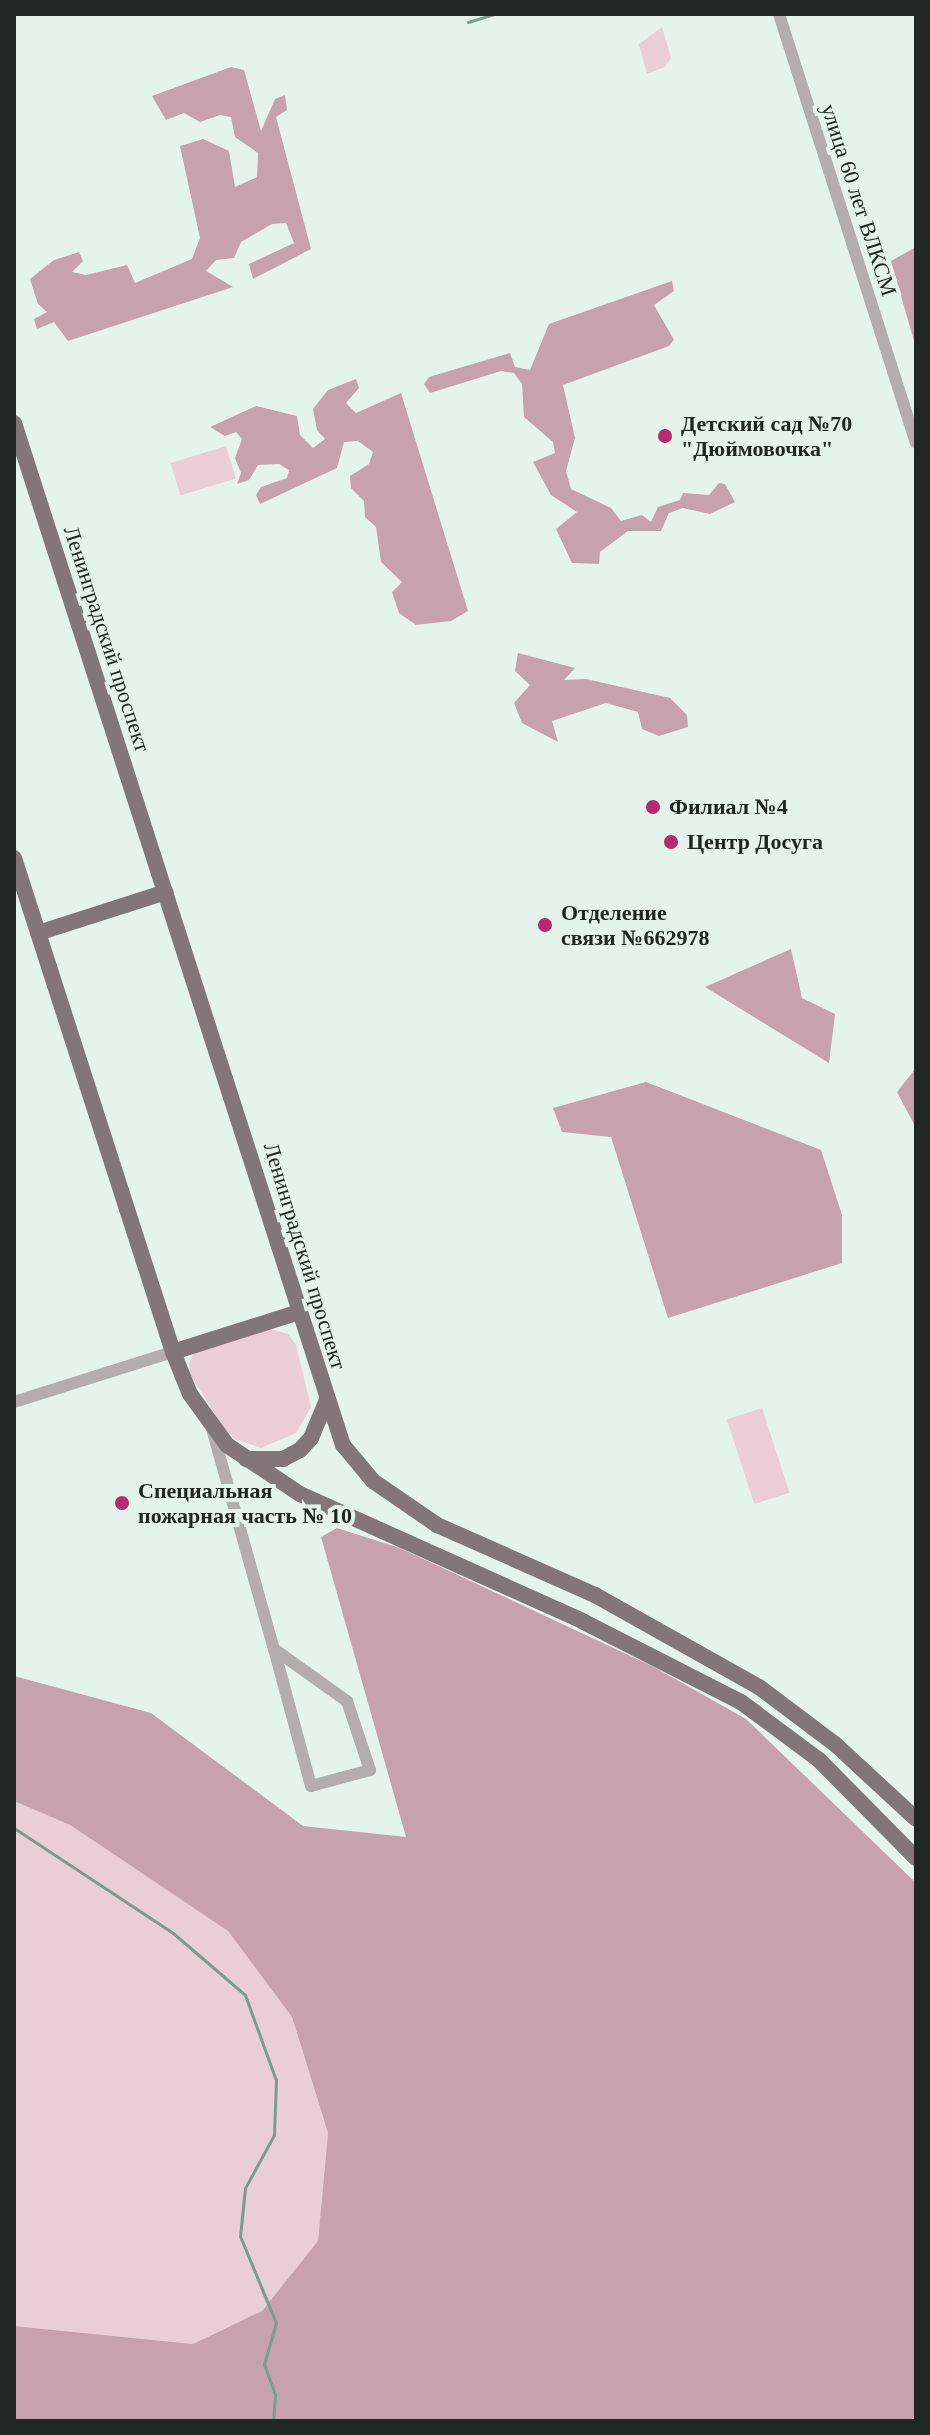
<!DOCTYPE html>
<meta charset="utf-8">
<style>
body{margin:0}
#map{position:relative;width:930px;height:2435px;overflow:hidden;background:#e4f4ec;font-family:Georgia,serif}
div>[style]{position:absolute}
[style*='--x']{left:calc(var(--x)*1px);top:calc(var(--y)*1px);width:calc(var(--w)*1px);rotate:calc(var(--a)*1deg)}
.green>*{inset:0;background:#eacdd6;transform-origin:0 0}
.forest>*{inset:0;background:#c7a1ae}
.stream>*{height:3px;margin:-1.5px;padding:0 1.5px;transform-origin:1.5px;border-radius:1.5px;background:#789e8e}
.minor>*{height:12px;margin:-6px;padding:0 6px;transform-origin:6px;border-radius:6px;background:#b4adaf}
.major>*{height:16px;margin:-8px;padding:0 8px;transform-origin:8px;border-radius:8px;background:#83767a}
.dots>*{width:22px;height:22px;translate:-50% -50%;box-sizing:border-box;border:4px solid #e4f4ec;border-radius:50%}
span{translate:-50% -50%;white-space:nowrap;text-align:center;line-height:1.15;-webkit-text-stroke:8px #e4f4ec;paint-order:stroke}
.street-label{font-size:22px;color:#202624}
.poi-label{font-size:22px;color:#202624;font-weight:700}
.left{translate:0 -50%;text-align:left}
.frame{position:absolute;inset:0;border:16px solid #202624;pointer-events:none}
</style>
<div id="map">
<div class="green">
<div style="clip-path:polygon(662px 27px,671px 58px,665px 67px,647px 74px,639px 44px)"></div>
<div style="left:226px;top:446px;width:34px;height:58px;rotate:73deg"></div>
<div style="clip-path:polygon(267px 1328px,288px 1334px,296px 1345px,311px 1407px,296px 1433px,261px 1448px,235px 1439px,224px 1428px,191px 1376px,189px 1363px,194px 1353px)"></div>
<div style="left:762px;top:1408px;width:89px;height:37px;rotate:72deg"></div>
<div style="clip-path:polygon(14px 1801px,70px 1825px,228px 1931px,292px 2017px,328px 2133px,318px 2241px,262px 2311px,193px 2344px,14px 2326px)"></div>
</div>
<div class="forest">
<div style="clip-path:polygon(231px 67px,244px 70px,261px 131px,275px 99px,285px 95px,287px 110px,276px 117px,311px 249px,253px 279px,249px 264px,294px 243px,286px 223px,272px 224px,241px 242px,234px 258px,216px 260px,206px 271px,233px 287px,68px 341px,54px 322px,37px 329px,34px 319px,47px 312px,38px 304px,30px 279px,54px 260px,79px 252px,83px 261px,72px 272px,86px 275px,127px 265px,135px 283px,192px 259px,200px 238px,180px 146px,203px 139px,229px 151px,235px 187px,257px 177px,258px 153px,235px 137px,231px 117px,220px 115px,200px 122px,184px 113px,166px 120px,152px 96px)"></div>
<div style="clip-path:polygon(916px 247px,916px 348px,891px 261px)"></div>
<div style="clip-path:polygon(672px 281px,674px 291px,654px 305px,674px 340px,669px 346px,563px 385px,575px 438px,566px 471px,571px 489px,611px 508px,621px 521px,642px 515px,651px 522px,658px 507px,680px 500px,683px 493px,709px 495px,719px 483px,725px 484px,735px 502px,710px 514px,683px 508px,669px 513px,661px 531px,628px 531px,600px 552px,599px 564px,572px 563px,556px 529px,577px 512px,551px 495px,533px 462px,555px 453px,553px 442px,524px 417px,522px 384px,514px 373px,501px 371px,430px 393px,424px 384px,429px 377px,510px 353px,515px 367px,530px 370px,549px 324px)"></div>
<div style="clip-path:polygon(356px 379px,359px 388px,346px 403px,356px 413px,401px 393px,468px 611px,451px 621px,416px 625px,399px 613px,392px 592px,402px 582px,381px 562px,376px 527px,365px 517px,364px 501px,351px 488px,350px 476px,369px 464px,373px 452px,358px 441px,344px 442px,337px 468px,260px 504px,256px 495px,261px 487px,287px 478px,289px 470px,279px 464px,258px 465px,249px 480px,237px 484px,241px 473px,235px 458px,242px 439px,236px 432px,225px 436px,210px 427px,256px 406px,297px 416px,300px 435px,313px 448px,325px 439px,317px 430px,313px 409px,328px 390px)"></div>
<div style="clip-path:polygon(518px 653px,575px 668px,564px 680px,586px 679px,670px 698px,687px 715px,688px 727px,659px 736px,642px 729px,638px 712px,606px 703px,552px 721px,558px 742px,522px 723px,514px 703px,530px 685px,515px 671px)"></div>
<div style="clip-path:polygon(791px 949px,802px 998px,835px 1014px,829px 1063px,705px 987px)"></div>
<div style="clip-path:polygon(916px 1068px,916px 1128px,897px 1092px)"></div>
<div style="clip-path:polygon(646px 1082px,821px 1150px,842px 1215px,842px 1263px,668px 1318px,611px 1137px,562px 1132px,553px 1108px)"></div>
<div style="clip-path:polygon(337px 1528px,400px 1548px,654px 1667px,746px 1719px,916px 1883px,916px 2421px,14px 2421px,14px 2326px,193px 2344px,262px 2311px,318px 2241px,328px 2133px,292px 2017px,228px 1931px,70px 1825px,14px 1801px,14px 1676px,151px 1713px,303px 1826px,406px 1837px,321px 1537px)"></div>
</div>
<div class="stream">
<div style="--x:468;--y:22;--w:27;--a:-17"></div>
<div style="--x:14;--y:1828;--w:191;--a:33.4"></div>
<div style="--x:173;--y:1933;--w:95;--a:40.7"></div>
<div style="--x:245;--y:1995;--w:90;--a:70"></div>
<div style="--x:276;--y:2080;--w:55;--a:92.1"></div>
<div style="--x:274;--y:2135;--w:60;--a:118.7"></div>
<div style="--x:245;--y:2188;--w:48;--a:95.9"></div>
<div style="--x:240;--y:2236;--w:94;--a:67.5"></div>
<div style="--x:276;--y:2323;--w:43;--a:106.3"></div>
<div style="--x:264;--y:2364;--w:33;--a:70"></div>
<div style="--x:275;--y:2395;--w:26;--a:94"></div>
</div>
<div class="minor">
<div style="--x:779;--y:14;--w:450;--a:72.3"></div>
<div style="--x:14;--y:1402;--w:167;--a:-17.5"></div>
<div style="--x:212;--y:1429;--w:229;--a:74.3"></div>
<div style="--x:274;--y:1649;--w:90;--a:35.5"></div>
<div style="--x:347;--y:1701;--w:73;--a:71.6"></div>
<div style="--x:370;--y:1770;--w:61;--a:164.8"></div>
<div style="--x:311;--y:1786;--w:142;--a:-105.1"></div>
</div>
<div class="major">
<div style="--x:14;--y:423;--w:1074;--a:72.16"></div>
<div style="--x:343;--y:1445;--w:47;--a:50.2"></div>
<div style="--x:373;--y:1481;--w:78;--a:34.5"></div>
<div style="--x:437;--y:1525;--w:173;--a:23.9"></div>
<div style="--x:595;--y:1595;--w:188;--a:29.3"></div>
<div style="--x:759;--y:1687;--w:95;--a:36.9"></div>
<div style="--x:835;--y:1744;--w:110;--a:42.8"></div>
<div style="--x:14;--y:858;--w:519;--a:72.16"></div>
<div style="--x:173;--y:1352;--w:45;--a:68"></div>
<div style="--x:190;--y:1394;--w:63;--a:54"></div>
<div style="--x:227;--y:1445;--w:88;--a:33.9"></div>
<div style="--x:300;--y:1494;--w:309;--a:24.2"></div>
<div style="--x:582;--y:1621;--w:178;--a:27"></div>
<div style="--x:741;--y:1702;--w:97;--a:36.6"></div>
<div style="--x:819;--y:1760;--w:138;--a:45.3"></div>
<div style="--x:38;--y:933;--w:134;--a:-17.8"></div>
<div style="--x:173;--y:1352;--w:132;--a:-17.6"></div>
<div style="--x:246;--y:1459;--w:37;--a:0"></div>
<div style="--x:283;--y:1459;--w:19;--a:-28"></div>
<div style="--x:300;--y:1450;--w:16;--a:-47"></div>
<div style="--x:311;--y:1438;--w:41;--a:-67.2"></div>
</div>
<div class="dots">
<div style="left:665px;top:436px;background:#b42c6d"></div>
<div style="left:653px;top:807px;background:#b42c6d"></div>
<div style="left:671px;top:842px;background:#b42c6d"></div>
<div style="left:545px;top:925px;background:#b42c6d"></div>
<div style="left:122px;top:1503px;background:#b42c6d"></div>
</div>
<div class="street-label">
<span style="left:859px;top:200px;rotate:72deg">улица 60 лет ВЛКСМ</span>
<span style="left:107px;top:639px;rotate:72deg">Ленинградский проспект</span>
<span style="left:305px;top:1256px;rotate:73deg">Ленинградский проспект</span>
</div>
<div class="poi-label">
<span class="left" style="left:681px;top:436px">Детский сад №70<br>"Дюймовочка"</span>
<span class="left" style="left:669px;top:807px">Филиал №4</span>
<span class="left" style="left:687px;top:842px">Центр Досуга</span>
<span class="left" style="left:561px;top:925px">Отделение<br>связи №662978</span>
<span class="left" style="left:138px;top:1503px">Специальная<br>пожарная часть № 10</span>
</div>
<div class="frame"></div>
</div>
